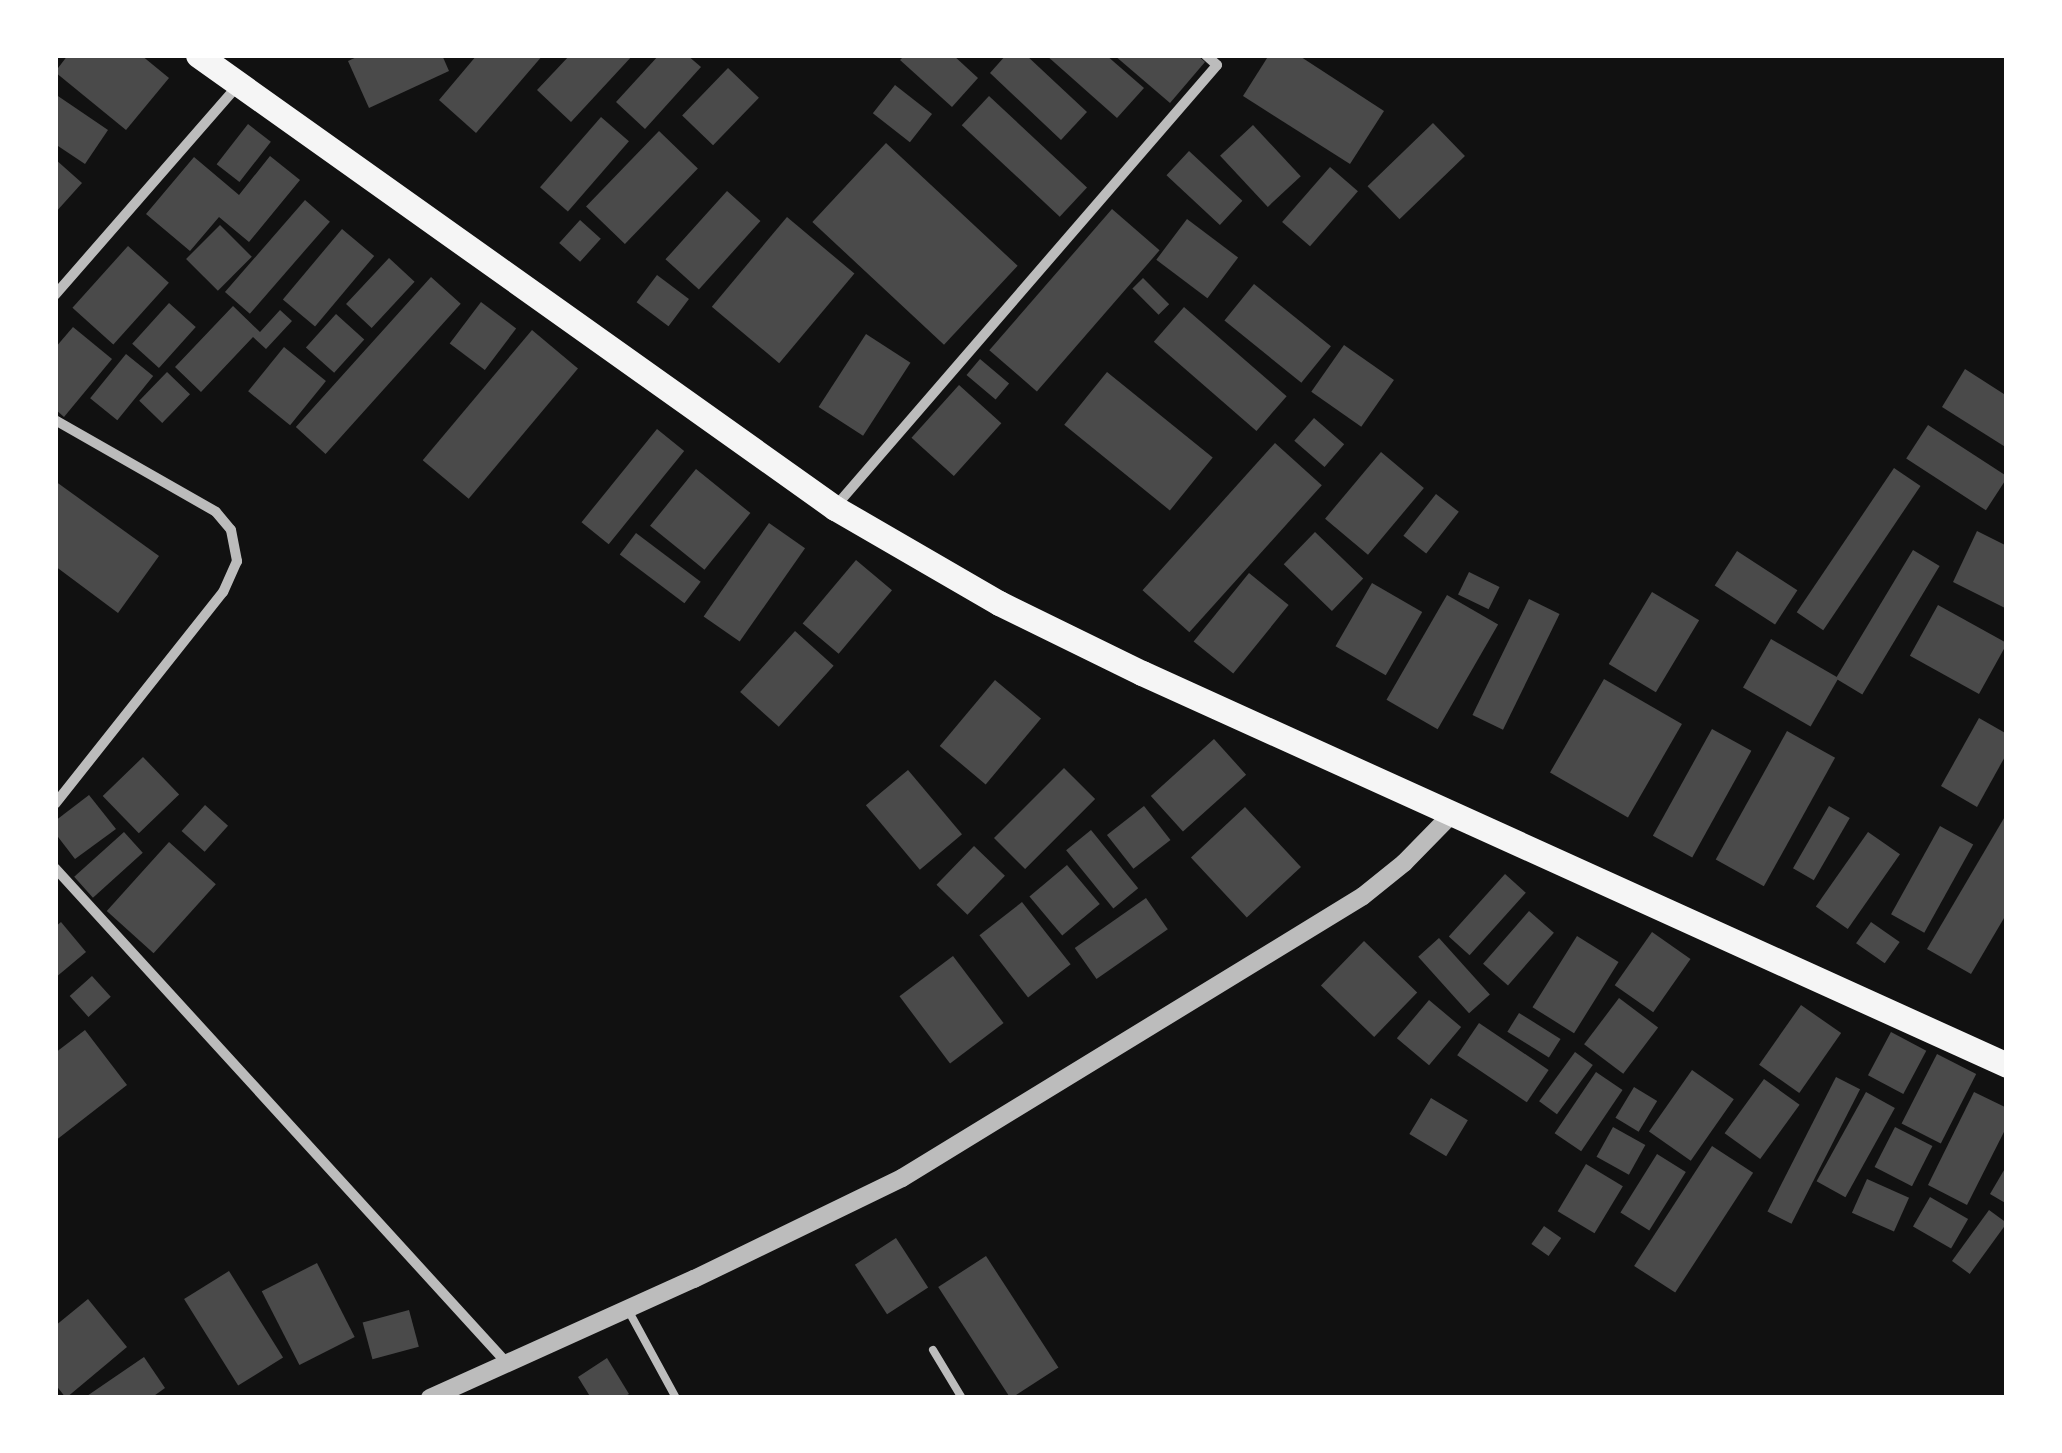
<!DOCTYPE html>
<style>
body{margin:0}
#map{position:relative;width:2062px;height:1453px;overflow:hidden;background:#111;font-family:Cabin,sans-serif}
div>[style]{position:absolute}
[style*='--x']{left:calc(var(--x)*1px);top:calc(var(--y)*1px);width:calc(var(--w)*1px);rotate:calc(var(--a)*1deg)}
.building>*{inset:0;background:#4a4a4a;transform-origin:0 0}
.service>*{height:8px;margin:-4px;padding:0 4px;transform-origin:4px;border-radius:4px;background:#bcbcbc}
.minor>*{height:10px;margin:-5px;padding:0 5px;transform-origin:5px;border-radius:5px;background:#bcbcbc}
.tertiary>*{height:18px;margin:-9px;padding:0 9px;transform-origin:9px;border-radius:9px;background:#bcbcbc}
.primary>*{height:25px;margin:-12.5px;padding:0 12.5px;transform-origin:12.5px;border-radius:12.5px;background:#f5f5f5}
span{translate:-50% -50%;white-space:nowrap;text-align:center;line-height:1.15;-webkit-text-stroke:8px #fff;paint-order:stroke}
.frame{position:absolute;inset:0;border:58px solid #fff;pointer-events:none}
</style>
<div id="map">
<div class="building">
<div style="clip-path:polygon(68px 55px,141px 55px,169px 78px,126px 130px,55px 72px)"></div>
<div style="clip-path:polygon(361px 55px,442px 55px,449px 71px,369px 108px,348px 61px)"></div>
<div style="clip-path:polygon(477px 55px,543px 55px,476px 133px,439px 100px)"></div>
<div style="clip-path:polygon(570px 55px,633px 55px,571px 122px,537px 90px)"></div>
<div style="clip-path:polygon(659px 55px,687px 55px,701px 67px,645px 129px,616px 102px)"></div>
<div style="clip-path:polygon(905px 55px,953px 55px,978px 78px,952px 107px,900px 60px)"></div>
<div style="clip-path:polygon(1006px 55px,1026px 55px,1087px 112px,1061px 140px,990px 73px)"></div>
<div style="clip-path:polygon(1046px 55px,1106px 55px,1144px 88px,1117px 118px)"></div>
<div style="clip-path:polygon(1114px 55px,1197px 55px,1205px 62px,1170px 103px)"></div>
<div style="clip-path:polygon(1269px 55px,1298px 55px,1384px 111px,1350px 164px,1243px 96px)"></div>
<div style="left:728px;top:68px;width:43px;height:66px;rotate:44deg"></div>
<div style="left:895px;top:85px;width:47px;height:36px;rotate:38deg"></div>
<div style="clip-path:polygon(55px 94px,108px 130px,85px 164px,55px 144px)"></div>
<div style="left:989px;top:96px;width:134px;height:40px;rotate:43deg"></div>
<div style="left:601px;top:117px;width:37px;height:93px;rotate:41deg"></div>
<div style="left:1433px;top:123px;width:46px;height:91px;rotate:46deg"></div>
<div style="left:248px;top:124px;width:29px;height:51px;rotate:38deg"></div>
<div style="left:1253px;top:125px;width:70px;height:45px;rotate:47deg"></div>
<div style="left:659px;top:131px;width:54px;height:105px;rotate:44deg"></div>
<div style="left:886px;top:143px;width:180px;height:108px;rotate:43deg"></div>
<div style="left:1189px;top:151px;width:73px;height:33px;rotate:43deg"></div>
<div style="clip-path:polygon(270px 156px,300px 180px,249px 242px,219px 217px,190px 251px,146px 214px,194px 157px,239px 195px)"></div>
<div style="clip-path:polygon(55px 159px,82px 183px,55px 213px)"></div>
<div style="left:1330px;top:167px;width:37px;height:73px;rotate:41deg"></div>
<div style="left:727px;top:191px;width:45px;height:92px;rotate:42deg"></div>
<div style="left:305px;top:200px;width:33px;height:122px;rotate:41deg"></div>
<div style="left:1112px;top:209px;width:63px;height:187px;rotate:41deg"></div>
<div style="left:787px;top:217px;width:88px;height:117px;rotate:40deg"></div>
<div style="left:1187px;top:219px;width:64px;height:51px;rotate:37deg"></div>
<div style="left:580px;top:220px;width:28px;height:31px;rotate:42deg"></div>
<div style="left:220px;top:225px;width:45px;height:48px;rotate:45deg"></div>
<div style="left:342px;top:229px;width:42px;height:92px;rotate:40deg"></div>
<div style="left:128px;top:246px;width:55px;height:83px;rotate:42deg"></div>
<div style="left:389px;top:258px;width:35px;height:63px;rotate:43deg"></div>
<div style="left:657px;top:275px;width:40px;height:34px;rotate:37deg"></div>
<div style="left:431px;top:277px;width:40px;height:202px;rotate:42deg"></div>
<div style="left:1143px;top:278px;width:37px;height:15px;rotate:45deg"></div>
<div style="left:1254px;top:284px;width:99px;height:47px;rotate:39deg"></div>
<div style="left:481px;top:302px;width:44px;height:52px;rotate:37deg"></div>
<div style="left:169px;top:303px;width:36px;height:55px;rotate:42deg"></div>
<div style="clip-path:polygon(233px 306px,260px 332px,280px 310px,292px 321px,266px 349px,253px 337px,201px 392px,175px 367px)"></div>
<div style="left:1184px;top:307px;width:136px;height:46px;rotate:41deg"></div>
<div style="left:336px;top:314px;width:38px;height:45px;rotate:42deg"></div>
<div style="clip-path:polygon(73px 327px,112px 359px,64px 417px,55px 409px,55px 348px)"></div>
<div style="left:532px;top:330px;width:60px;height:170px;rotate:40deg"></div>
<div style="left:866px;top:334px;width:53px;height:87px;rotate:33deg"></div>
<div style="left:1344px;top:345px;width:61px;height:57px;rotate:35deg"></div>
<div style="left:284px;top:347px;width:54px;height:57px;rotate:39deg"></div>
<div style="left:126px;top:354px;width:35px;height:57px;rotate:39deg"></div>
<div style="left:980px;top:359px;width:38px;height:21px;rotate:40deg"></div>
<div style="clip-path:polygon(1965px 369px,2007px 396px,2007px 448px,1942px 407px)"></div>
<div style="left:167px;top:372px;width:32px;height:40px;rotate:44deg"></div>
<div style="left:1107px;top:372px;width:136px;height:68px;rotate:39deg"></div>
<div style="left:959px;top:385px;width:57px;height:71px;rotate:42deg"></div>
<div style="left:1314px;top:418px;width:40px;height:30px;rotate:41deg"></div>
<div style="left:1928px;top:425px;width:95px;height:40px;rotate:33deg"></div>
<div style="left:657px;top:429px;width:35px;height:120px;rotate:39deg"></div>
<div style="left:1275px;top:443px;width:63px;height:198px;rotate:42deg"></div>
<div style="left:1381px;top:452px;width:56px;height:87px;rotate:40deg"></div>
<div style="left:1894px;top:468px;width:32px;height:174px;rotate:34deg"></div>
<div style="left:696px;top:469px;width:70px;height:73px;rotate:39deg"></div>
<div style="clip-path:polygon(55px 481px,159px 556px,118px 613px,55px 566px)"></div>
<div style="left:1436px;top:494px;width:29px;height:53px;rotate:38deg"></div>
<div style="left:769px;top:523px;width:44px;height:114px;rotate:35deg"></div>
<div style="clip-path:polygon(1977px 531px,2007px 546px,2007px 609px,1953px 582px)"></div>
<div style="left:1315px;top:532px;width:67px;height:45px;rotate:44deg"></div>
<div style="left:636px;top:533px;width:81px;height:27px;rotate:37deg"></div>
<div style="left:1913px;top:550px;width:31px;height:150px;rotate:31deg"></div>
<div style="left:1737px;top:551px;width:72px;height:41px;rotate:33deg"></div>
<div style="left:856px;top:560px;width:47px;height:83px;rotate:40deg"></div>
<div style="left:1469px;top:572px;width:34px;height:25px;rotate:26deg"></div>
<div style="left:1249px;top:573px;width:51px;height:88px;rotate:39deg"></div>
<div style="left:1372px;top:583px;width:58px;height:73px;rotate:30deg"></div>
<div style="left:1652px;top:592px;width:55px;height:84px;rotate:31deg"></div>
<div style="left:1447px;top:595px;width:59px;height:121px;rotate:30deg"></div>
<div style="left:1529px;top:599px;width:34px;height:129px;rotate:26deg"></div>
<div style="left:1938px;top:605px;width:79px;height:58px;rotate:29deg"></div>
<div style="left:795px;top:631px;width:52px;height:82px;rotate:42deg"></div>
<div style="left:1771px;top:639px;width:78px;height:56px;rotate:30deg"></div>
<div style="left:1604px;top:679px;width:90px;height:108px;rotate:30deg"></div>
<div style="left:995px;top:680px;width:60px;height:86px;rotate:40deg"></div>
<div style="clip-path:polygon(1979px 718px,2007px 734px,2007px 753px,1977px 807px,1941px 786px)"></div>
<div style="left:1712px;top:729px;width:45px;height:122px;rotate:29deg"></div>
<div style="left:1787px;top:731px;width:55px;height:147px;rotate:29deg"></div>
<div style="left:1214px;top:739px;width:48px;height:85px;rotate:48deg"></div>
<div style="left:143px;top:757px;width:52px;height:56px;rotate:46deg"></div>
<div style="left:1064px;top:768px;width:44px;height:99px;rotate:45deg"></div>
<div style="left:908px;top:770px;width:84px;height:55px;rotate:50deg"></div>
<div style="clip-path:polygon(89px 795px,116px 829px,75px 859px,55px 833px,55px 821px)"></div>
<div style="left:205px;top:805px;width:31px;height:35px;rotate:42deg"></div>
<div style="left:1144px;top:806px;width:43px;height:47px;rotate:52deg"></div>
<div style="left:1829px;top:806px;width:24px;height:72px;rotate:30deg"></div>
<div style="left:1245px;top:807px;width:82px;height:74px;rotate:47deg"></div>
<div style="clip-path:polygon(2007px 813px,2007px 913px,1971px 974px,1927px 949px)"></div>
<div style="left:1940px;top:826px;width:38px;height:101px;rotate:29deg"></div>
<div style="left:1091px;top:830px;width:75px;height:32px;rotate:51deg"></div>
<div style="left:124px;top:832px;width:28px;height:67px;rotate:48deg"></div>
<div style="left:1868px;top:832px;width:39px;height:91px;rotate:35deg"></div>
<div style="left:169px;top:842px;width:63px;height:93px;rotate:42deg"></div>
<div style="left:974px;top:846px;width:43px;height:54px;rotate:44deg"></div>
<div style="left:1067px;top:865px;width:51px;height:49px;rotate:50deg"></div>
<div style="left:1505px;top:874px;width:28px;height:84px;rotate:42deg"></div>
<div style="left:1146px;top:898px;width:38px;height:87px;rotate:55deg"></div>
<div style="left:1022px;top:902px;width:79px;height:54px;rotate:52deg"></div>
<div style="left:1529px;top:911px;width:33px;height:70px;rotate:41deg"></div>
<div style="clip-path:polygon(61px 922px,86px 952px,55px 978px,55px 927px)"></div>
<div style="left:1871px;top:922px;width:35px;height:26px;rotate:35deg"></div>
<div style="left:1652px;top:932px;width:47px;height:65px;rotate:35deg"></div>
<div style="left:1577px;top:936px;width:49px;height:84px;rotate:32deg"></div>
<div style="left:1439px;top:938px;width:76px;height:28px;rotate:48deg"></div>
<div style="left:1364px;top:941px;width:74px;height:62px;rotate:44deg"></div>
<div style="left:953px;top:956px;width:84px;height:67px;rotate:53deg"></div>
<div style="left:92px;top:976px;width:28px;height:30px;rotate:48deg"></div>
<div style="left:1619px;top:998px;width:49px;height:58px;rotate:37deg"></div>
<div style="left:1429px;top:1000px;width:42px;height:50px;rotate:40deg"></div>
<div style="left:1801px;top:1005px;width:49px;height:73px;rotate:35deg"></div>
<div style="left:1519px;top:1013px;width:49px;height:22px;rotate:32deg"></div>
<div style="left:1479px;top:1023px;width:84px;height:39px;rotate:34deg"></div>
<div style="clip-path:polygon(85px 1030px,127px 1085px,55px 1141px,55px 1053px)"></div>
<div style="left:1891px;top:1032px;width:40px;height:49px;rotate:28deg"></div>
<div style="left:1575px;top:1052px;width:22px;height:61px;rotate:36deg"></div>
<div style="left:1937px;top:1054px;width:44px;height:78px;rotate:27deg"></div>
<div style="left:1692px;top:1070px;width:51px;height:75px;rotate:35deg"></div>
<div style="left:1596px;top:1072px;width:32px;height:74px;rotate:34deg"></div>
<div style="left:1836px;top:1077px;width:27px;height:151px;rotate:27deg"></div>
<div style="left:1764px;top:1079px;width:44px;height:67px;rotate:36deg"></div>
<div style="left:1634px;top:1087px;width:27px;height:36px;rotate:31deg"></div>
<div style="left:1866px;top:1092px;width:33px;height:102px;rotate:29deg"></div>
<div style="clip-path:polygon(1974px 1092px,2007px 1108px,2007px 1126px,1967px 1205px,1928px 1185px)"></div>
<div style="left:1431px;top:1098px;width:43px;height:42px;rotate:31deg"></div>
<div style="left:1613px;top:1127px;width:37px;height:34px;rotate:29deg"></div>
<div style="left:1895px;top:1127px;width:42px;height:45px;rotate:27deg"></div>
<div style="left:1712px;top:1146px;width:49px;height:143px;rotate:33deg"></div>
<div style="left:1657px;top:1154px;width:34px;height:69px;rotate:32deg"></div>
<div style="left:1586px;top:1164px;width:43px;height:55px;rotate:31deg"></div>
<div style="clip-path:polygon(2007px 1165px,2007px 1204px,1990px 1194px)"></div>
<div style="left:1867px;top:1179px;width:46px;height:37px;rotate:24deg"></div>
<div style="left:1930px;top:1197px;width:44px;height:34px;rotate:30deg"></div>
<div style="left:1989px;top:1210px;width:22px;height:63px;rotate:36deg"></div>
<div style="left:1544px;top:1226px;width:21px;height:22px;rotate:35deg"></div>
<div style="left:896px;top:1238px;width:59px;height:49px;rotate:57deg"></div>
<div style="left:986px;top:1256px;width:133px;height:57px;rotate:57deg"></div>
<div style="left:317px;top:1263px;width:83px;height:62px;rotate:63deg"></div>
<div style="left:229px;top:1271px;width:102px;height:53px;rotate:58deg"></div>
<div style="clip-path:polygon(88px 1299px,127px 1347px,66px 1398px,55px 1384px,55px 1326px)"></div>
<div style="left:409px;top:1310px;width:38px;height:48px;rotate:75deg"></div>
<div style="clip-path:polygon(144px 1357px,165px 1388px,151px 1398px,84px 1398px)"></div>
<div style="clip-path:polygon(607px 1358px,629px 1394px,622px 1398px,591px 1398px,578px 1377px)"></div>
</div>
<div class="service">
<div style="--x:627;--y:1308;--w:102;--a:61.4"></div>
<div style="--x:933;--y:1350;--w:56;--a:58.9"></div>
</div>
<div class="minor">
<div style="--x:55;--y:295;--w:279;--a:-48.9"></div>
<div style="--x:55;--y:420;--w:185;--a:29.7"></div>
<div style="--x:216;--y:512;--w:23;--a:50"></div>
<div style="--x:231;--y:530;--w:32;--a:79"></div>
<div style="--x:237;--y:561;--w:34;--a:114"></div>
<div style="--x:223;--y:592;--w:270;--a:128.4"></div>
<div style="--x:835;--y:507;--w:584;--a:-49.16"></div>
<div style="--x:1217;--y:65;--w:15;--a:-138"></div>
<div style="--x:55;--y:868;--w:669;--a:47.61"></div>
</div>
<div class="tertiary">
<div style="--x:430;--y:1398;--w:290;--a:-24.3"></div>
<div style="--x:694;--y:1279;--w:231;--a:-25.9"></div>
<div style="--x:902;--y:1178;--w:540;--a:-31.45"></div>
<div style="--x:1363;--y:896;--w:53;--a:-38.8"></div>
<div style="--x:1404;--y:863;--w:71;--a:-45.6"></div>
</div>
<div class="primary">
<div style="--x:198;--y:55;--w:782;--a:35.42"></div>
<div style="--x:835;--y:508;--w:190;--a:30.1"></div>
<div style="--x:999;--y:603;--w:159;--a:26.1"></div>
<div style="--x:1142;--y:673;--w:950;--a:24.38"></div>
</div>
<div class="frame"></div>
</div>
